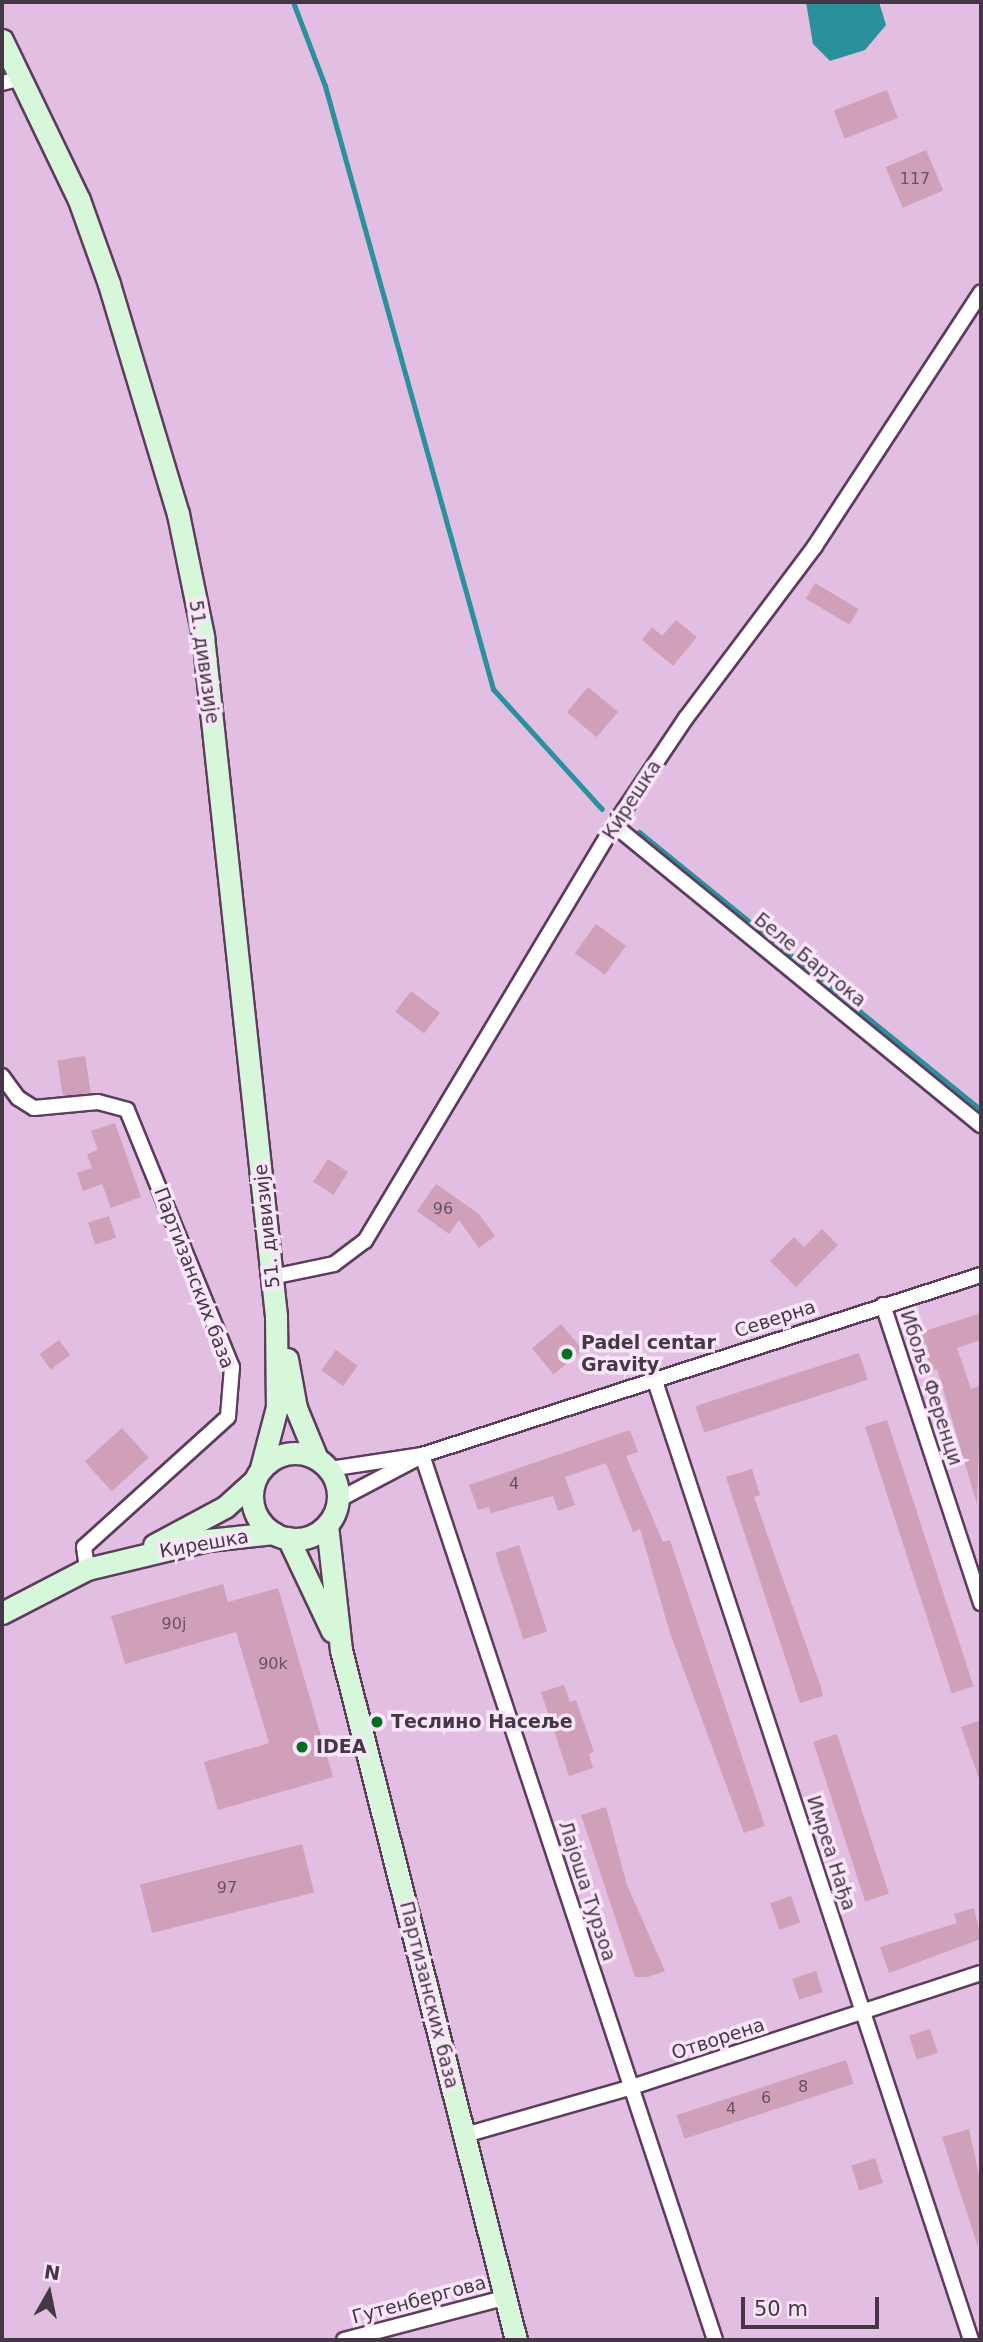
<!DOCTYPE html>
<meta charset="utf-8">
<style>
body{margin:0}
#map{position:relative;width:983px;height:2342px;overflow:hidden;background:#e3bee3;font-family:"DejaVu Sans",sans-serif}
div>[style]{position:absolute}
[style*='--x']{left:calc(var(--x)*1px);top:calc(var(--y)*1px);width:calc(var(--w)*1px);rotate:calc(var(--a)*1deg)}
.water>*{inset:0;background:#29909c}
.stream>*{height:5px;margin:-2.5px;padding:0 2.5px;transform-origin:2.5px;border-radius:2.5px;background:#29909c}
.building>*{inset:0;background:#cfa0b8;transform-origin:0 0}
.roads{filter:drop-shadow(2px 0 #5c3d5c) drop-shadow(-2px 0 #5c3d5c) drop-shadow(0 2px #5c3d5c) drop-shadow(0 -2px #5c3d5c)}
.street>*{height:14px;margin:-7px;padding:0 7px;transform-origin:7px;border-radius:7px;background:#fff}
.secondary>*{height:21px;margin:-10.5px;padding:0 10.5px;transform-origin:10.5px;border-radius:10.5px;background:#d7f7da}
.secondary>.ring{margin:-10.5px;padding:0;box-sizing:content-box;background:none;border:21px solid #d7f7da;border-radius:50%}
.dots>*{width:19px;height:19px;translate:-50% -50%;box-sizing:border-box;border:4px solid #f9e6f8;border-radius:50%}
span{translate:-50% -50%;white-space:nowrap;text-align:center;line-height:1.15;-webkit-text-stroke:7px #f9e6f8;paint-order:stroke}
.number-label{font-size:16px;color:#685162}
.number-label span{-webkit-text-stroke-width:0}
.street-label{font-size:19px;color:#453745}
.poi-label{font-size:19px;color:#453745;font-weight:700}
.left{translate:0 -50%;text-align:left}
.frame{position:absolute;inset:0;border:4px solid #453745;pointer-events:none}
.north{position:absolute;left:14px;top:2258px;width:70px;height:70px;-webkit-text-stroke:5px #f9e6f8;paint-order:stroke;rotate:9deg;font-size:19px;font-weight:700;line-height:28px;text-align:center;color:#453745}
.north::after{content:'';display:block;margin:auto;width:24px;height:32px;background:#453745;clip-path:polygon(50% 0,100% 100%,50% 72%,0 100%)}
.scale{position:absolute;left:741px;top:2297px;width:138px;height:32px;box-sizing:border-box;border:4px solid #453745;border-top:0;padding-left:9px;font-size:21px;line-height:24px;white-space:nowrap;color:#453745;-webkit-text-stroke:5px #f9e6f8;paint-order:stroke}
</style>
<div id="map">
<div class="water">
<div style="clip-path:polygon(806px 2px,879px 2px,886px 25px,865px 50px,830px 61px,813px 44px)"></div>
</div>
<div class="stream">
<div style="--x:293;--y:2;--w:90;--a:69.1"></div>
<div style="--x:325;--y:86;--w:626;--a:74.43"></div>
<div style="--x:493;--y:689;--w:162;--a:47.8"></div>
<div style="--x:639;--y:832;--w:441;--a:39.1"></div>
</div>
<div class="building">
<div style="left:887px;top:90px;width:30px;height:57px;rotate:69deg"></div>
<div style="left:926px;top:150px;width:44px;height:44px;rotate:67deg"></div>
<div style="left:815px;top:583px;width:51px;height:18px;rotate:31deg"></div>
<div style="clip-path:polygon(676px 620px,697px 637px,673px 666px,642px 640px,652px 627px,662px 636px)"></div>
<div style="left:588px;top:687px;width:39px;height:33px;rotate:40deg"></div>
<div style="left:596px;top:924px;width:37px;height:36px;rotate:36deg"></div>
<div style="left:411px;top:991px;width:36px;height:26px;rotate:37deg"></div>
<div style="left:85px;top:1056px;width:37px;height:28px;rotate:81deg"></div>
<div style="clip-path:polygon(115px 1123px,141px 1197px,111px 1208px,102px 1184px,83px 1191px,77px 1173px,92px 1168px,87px 1154px,98px 1150px,91px 1131px)"></div>
<div style="left:328px;top:1159px;width:24px;height:27px;rotate:33deg"></div>
<div style="clip-path:polygon(436px 1184px,479px 1214px,495px 1236px,479px 1248px,459px 1220px,449px 1234px,417px 1211px)"></div>
<div style="left:109px;top:1216px;width:23px;height:22px;rotate:72deg"></div>
<div style="clip-path:polygon(822px 1229px,838px 1245px,796px 1287px,770px 1261px,794px 1237px,804px 1247px)"></div>
<div style="clip-path:polygon(981px 1313px,981px 1340px,957px 1348px,971px 1389px,981px 1385px,977px 1504px,937px 1369px,932px 1371px,919px 1333px)"></div>
<div style="left:561px;top:1324px;width:34px;height:38px;rotate:50deg"></div>
<div style="left:59px;top:1340px;width:19px;height:24px;rotate:54deg"></div>
<div style="left:336px;top:1350px;width:27px;height:25px;rotate:36deg"></div>
<div style="left:859px;top:1353px;width:28px;height:172px;rotate:72deg"></div>
<div style="left:887px;top:1420px;width:280px;height:23px;rotate:72deg"></div>
<div style="left:122px;top:1428px;width:40px;height:50px;rotate:48deg"></div>
<div style="clip-path:polygon(630px 1430px,638px 1452px,626px 1456px,663px 1542px,670px 1540px,765px 1826px,744px 1833px,670px 1633px,640px 1529px,633px 1532px,606px 1463px,565px 1477px,575px 1505px,558px 1511px,553px 1496px,491px 1513px,489px 1507px,478px 1510px,469px 1485px)"></div>
<div style="clip-path:polygon(752px 1469px,760px 1495px,754px 1497px,821px 1687px,823px 1696px,800px 1703px,726px 1477px)"></div>
<div style="left:519px;top:1545px;width:91px;height:25px;rotate:72deg"></div>
<div style="clip-path:polygon(223px 1584px,228px 1602px,278px 1588px,333px 1777px,218px 1810px,204px 1762px,269px 1743px,236px 1632px,125px 1664px,111px 1616px)"></div>
<div style="clip-path:polygon(564px 1685px,570px 1702px,576px 1700px,594px 1752px,589px 1754px,593px 1768px,569px 1776px,541px 1692px)"></div>
<div style="clip-path:polygon(981px 1720px,981px 1778px,979px 1779px,961px 1727px)"></div>
<div style="left:837px;top:1734px;width:168px;height:25px;rotate:72deg"></div>
<div style="clip-path:polygon(606px 1807px,627px 1885px,665px 1971px,648px 1977px,635px 1977px,581px 1815px)"></div>
<div style="left:302px;top:1844px;width:50px;height:167px;rotate:76deg"></div>
<div style="left:791px;top:1896px;width:28px;height:22px;rotate:71deg"></div>
<div style="clip-path:polygon(974px 1908px,981px 1939px,889px 1973px,880px 1947px,957px 1923px,954px 1914px)"></div>
<div style="left:816px;top:1971px;width:22px;height:25px;rotate:72deg"></div>
<div style="left:930px;top:2029px;width:25px;height:22px;rotate:72deg"></div>
<div style="left:846px;top:2060px;width:25px;height:178px;rotate:72deg"></div>
<div style="clip-path:polygon(969px 2129px,981px 2184px,978px 2247px,942px 2137px)"></div>
<div style="left:875px;top:2158px;width:26px;height:25px;rotate:72deg"></div>
</div>
<div class="roads">
<div class="street">
<div style="--x:2;--y:83;--w:21;--a:-14"></div>
<div style="--x:614;--y:825;--w:474;--a:39.3"></div>
<div style="--x:2;--y:1076;--w:27;--a:54"></div>
<div style="--x:18;--y:1098;--w:19;--a:32"></div>
<div style="--x:34;--y:1108;--w:64;--a:-5.4"></div>
<div style="--x:98;--y:1102;--w:30;--a:15"></div>
<div style="--x:127;--y:1110;--w:278;--a:67.8"></div>
<div style="--x:232;--y:1367;--w:50;--a:94.6"></div>
<div style="--x:228;--y:1417;--w:194;--a:137.9"></div>
<div style="--x:84;--y:1547;--w:22;--a:82"></div>
<div style="--x:272;--y:1277;--w:63;--a:-11.8"></div>
<div style="--x:334;--y:1264;--w:39;--a:-37"></div>
<div style="--x:365;--y:1241;--w:485;--a:-59.1"></div>
<div style="--x:614;--y:825;--w:129;--a:-56.1"></div>
<div style="--x:686;--y:718;--w:215;--a:-53.1"></div>
<div style="--x:815;--y:546;--w:303;--a:-56.8"></div>
<div style="--x:883;--y:1305;--w:314;--a:71.8"></div>
<div style="--x:654;--y:1378;--w:1013;--a:71.76"></div>
<div style="--x:422;--y:1455;--w:932;--a:71.68"></div>
<div style="--x:329;--y:1469;--w:94;--a:-8.6"></div>
<div style="--x:422;--y:1455;--w:587;--a:-17.85"></div>
<div style="--x:338;--y:1500;--w:90;--a:-27.7"></div>
<div style="--x:465;--y:2135;--w:174;--a:-16"></div>
<div style="--x:632;--y:2087;--w:367;--a:-18.1"></div>
<div style="--x:344;--y:2340;--w:165;--a:-14.7"></div>
</div>
<div class="secondary">
<div style="--x:2;--y:40;--w:178;--a:64.3"></div>
<div style="--x:79;--y:200;--w:89;--a:70.3"></div>
<div style="--x:109;--y:284;--w:240;--a:73.3"></div>
<div style="--x:178;--y:514;--w:125;--a:78.4"></div>
<div style="--x:203;--y:636;--w:684;--a:83.87"></div>
<div style="--x:276;--y:1316;--w:91;--a:89.4"></div>
<div style="--x:277;--y:1407;--w:63;--a:104.7"></div>
<div style="--x:287;--y:1359;--w:50;--a:79.6"></div>
<div style="--x:296;--y:1408;--w:55;--a:67.6"></div>
<div class="ring" style="left:252px;top:1453px;width:65px;height:65px"></div>
<div style="--x:327;--y:1525;--w:126;--a:83.6"></div>
<div style="--x:341;--y:1650;--w:712;--a:75.77"></div>
<div style="--x:288;--y:1538;--w:103;--a:64.7"></div>
<div style="--x:154;--y:1545;--w:81;--a:-28.2"></div>
<div style="--x:225;--y:1507;--w:39;--a:-42"></div>
<div style="--x:2;--y:1613;--w:96;--a:-27.4"></div>
<div style="--x:87;--y:1569;--w:124;--a:-13.5"></div>
<div style="--x:208;--y:1540;--w:66;--a:-6.1"></div>
</div>
</div>
<div class="dots">
<div style="left:567px;top:1354px;background:#006f21"></div>
<div style="left:377px;top:1722px;background:#006f21"></div>
<div style="left:302px;top:1747px;background:#006f21"></div>
</div>
<div class="number-label">
<span style="left:915px;top:179px">117</span>
<span style="left:443px;top:1209px">96</span>
<span style="left:514px;top:1484px">4</span>
<span style="left:174px;top:1624px">90j</span>
<span style="left:273px;top:1664px">90k</span>
<span style="left:227px;top:1888px">97</span>
<span style="left:803px;top:2087px">8</span>
<span style="left:766px;top:2098px">6</span>
<span style="left:731px;top:2109px">4</span>
</div>
<div class="street-label">
<span style="left:204px;top:662px;rotate:82deg">51. дивизије</span>
<span style="left:632px;top:800px;rotate:-57deg">Кирешка</span>
<span style="left:810px;top:960px;rotate:39deg">Беле Бартока</span>
<span style="left:267px;top:1226px;rotate:-96deg">51. дивизије</span>
<span style="left:194px;top:1278px;rotate:69deg">Партизанских база</span>
<span style="left:775px;top:1319px;rotate:-18deg">Северна</span>
<span style="left:931px;top:1388px;rotate:72deg">Ибоље Ференци</span>
<span style="left:204px;top:1544px;rotate:-10deg">Кирешка</span>
<span style="left:831px;top:1853px;rotate:72deg">Имреа Нађа</span>
<span style="left:587px;top:1891px;rotate:72deg">Лајоша Турзоа</span>
<span style="left:429px;top:1995px;rotate:76deg">Партизанских база</span>
<span style="left:718px;top:2039px;rotate:-18deg">Отворена</span>
<span style="left:419px;top:2300px;rotate:-15deg">Гутенбергова</span>
</div>
<div class="poi-label">
<span class="left" style="left:581px;top:1354px">Padel centar<br>Gravity</span>
<span class="left" style="left:391px;top:1722px">Теслино Насеље</span>
<span class="left" style="left:316px;top:1747px">IDEA</span>
</div>
<div class="frame"></div>
<div class="north">N</div>
<div class="scale">50 m</div>
</div>
